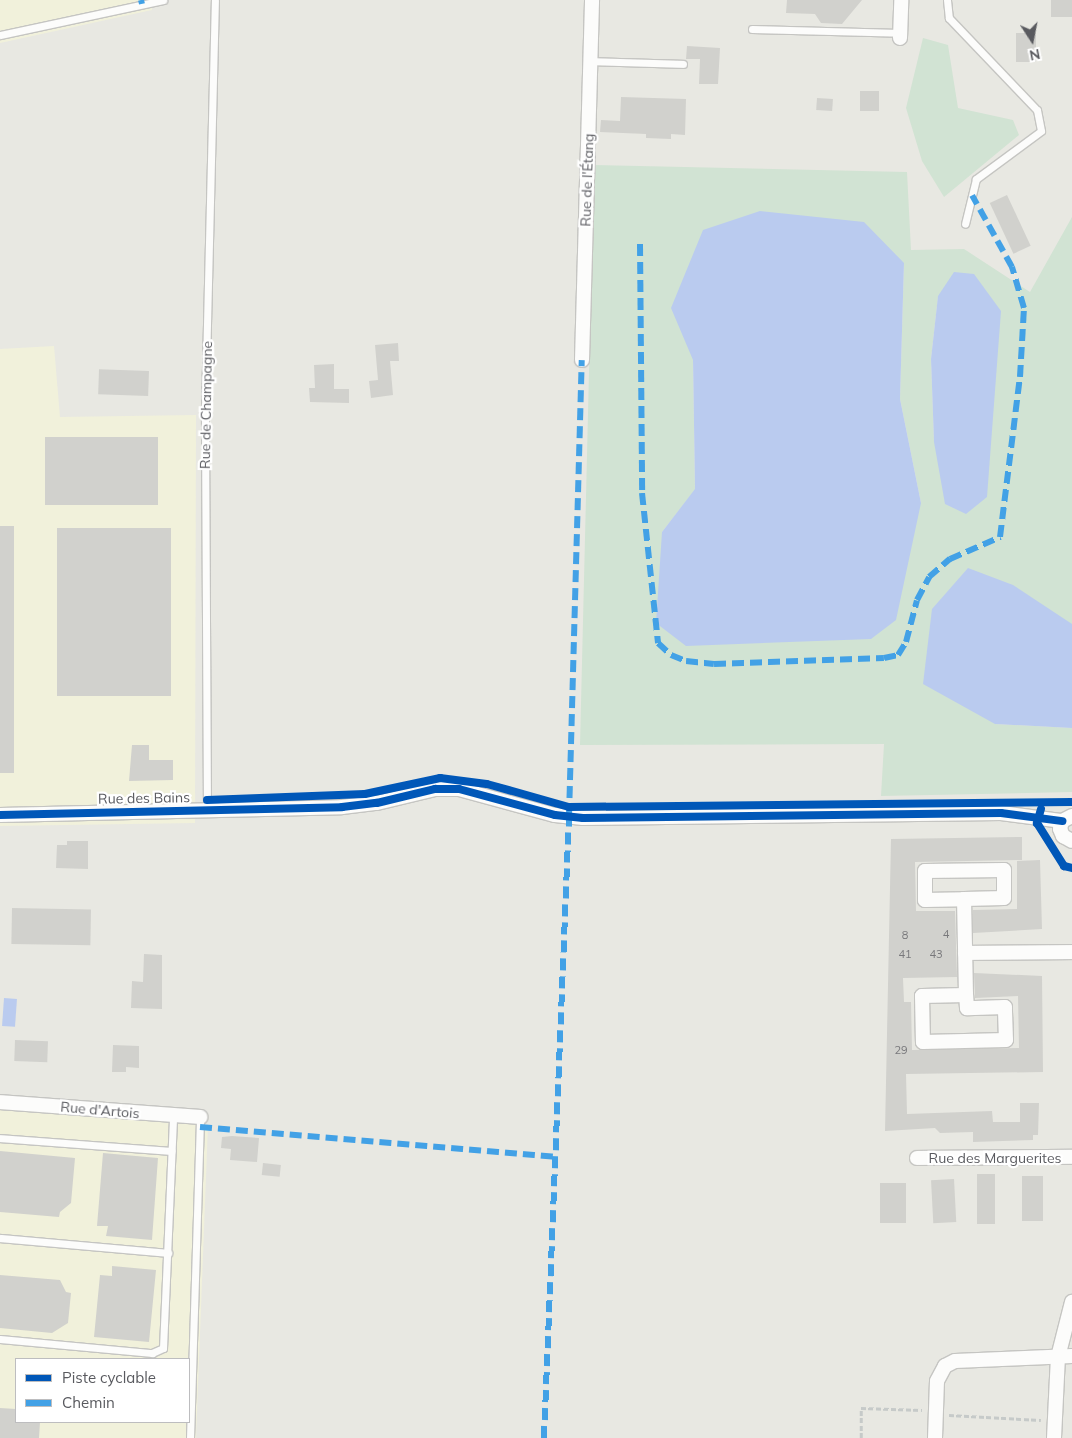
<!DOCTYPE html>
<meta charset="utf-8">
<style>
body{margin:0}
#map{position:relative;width:1072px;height:1438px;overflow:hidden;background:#e8e8e2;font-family:Mulish,sans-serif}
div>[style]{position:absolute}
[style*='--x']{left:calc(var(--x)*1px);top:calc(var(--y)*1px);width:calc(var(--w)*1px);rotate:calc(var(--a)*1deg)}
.commercial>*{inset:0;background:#f1f1db}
.green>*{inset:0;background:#d1e3d3}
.water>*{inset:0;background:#bacbef;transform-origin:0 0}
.building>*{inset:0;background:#d1d1cd;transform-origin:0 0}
.path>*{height:2.5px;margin-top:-1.25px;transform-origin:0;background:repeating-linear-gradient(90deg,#c6cac9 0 5px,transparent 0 7.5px)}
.roads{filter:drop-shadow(1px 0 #c5c5c2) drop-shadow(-1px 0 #c5c5c2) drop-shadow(0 1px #c5c5c2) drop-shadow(0 -1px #c5c5c2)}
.lane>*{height:7px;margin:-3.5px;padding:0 3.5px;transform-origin:3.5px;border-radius:3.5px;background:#fcfcfb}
.street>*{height:14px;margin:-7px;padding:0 7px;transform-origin:7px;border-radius:7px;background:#fcfcfb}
.quiet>*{height:6px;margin-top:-3px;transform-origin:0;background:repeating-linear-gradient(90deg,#42a1e6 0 12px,transparent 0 18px)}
.cycleway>*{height:8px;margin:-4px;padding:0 4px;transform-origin:4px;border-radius:4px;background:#0057b8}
span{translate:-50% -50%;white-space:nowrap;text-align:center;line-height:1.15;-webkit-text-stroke:4.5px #fff;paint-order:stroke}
.number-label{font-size:11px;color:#78787b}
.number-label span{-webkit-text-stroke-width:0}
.street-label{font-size:14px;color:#595a5f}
.legend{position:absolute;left:15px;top:1358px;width:175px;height:65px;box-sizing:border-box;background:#fff;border:1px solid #bdbdbf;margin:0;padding:6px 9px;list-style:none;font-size:15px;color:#595a5f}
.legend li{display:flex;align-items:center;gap:10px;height:25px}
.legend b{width:25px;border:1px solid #bdbdbf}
.north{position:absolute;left:1007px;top:15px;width:50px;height:50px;-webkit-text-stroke:4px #fff;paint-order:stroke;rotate:169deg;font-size:14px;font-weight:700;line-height:20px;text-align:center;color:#595a5f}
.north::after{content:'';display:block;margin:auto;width:18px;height:22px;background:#595a5f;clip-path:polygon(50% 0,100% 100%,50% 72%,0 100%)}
</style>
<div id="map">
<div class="commercial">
<div style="clip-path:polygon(0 0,150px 0,152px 10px,0 43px)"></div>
<div style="clip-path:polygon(54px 346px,60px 417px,196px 415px,195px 823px,0 826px,0 349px)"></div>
<div style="clip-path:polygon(evenodd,0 1110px,208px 1125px,196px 1438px,0 1438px,0 1110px,16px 1359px,189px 1359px,189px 1422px,16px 1422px,16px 1359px)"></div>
</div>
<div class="green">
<div style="clip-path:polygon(923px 38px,948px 45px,958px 108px,1013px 120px,1019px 135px,944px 197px,922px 161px,906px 108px)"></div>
<div style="clip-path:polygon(evenodd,594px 165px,907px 172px,911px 250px,964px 249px,1030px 292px,1072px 217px,1072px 624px,995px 724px,1072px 728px,1072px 792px,881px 796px,884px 744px,580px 745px,594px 165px,904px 263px,900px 399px,921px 503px,662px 532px,695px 490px,693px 360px,904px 263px,594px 165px,938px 296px,934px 442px,931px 359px,938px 296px)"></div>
</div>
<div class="water">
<div style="clip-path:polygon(760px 211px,864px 222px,904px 263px,900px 399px,921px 503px,896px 620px,871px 639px,686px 646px,656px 623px,662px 532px,695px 489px,693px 360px,671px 308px,703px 230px)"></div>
<div style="clip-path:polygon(954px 272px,974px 274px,1001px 311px,987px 497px,966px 514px,945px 504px,934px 442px,931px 359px,938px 296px)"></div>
<div style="clip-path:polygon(968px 568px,1013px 585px,1072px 624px,1072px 728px,995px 724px,923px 684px,932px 609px)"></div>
<div style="left:4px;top:998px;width:13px;height:28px;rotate:4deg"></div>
</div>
<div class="building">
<div style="clip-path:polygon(787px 0,862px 0,842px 24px,821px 23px,815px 14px,786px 13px)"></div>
<div style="left:1051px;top:0;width:21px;height:17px"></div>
<div style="left:1016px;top:33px;width:20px;height:29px"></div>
<div style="clip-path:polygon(687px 46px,720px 48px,718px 84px,699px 84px,700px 59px,686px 59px)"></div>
<div style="left:860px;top:91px;width:19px;height:20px"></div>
<div style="clip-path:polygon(621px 97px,686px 99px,685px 135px,671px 134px,671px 139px,646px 138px,646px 134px,600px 132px,601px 120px,620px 121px)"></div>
<div style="left:817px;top:98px;width:16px;height:12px;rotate:4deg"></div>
<div style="left:1007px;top:195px;width:56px;height:19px;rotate:65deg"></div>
<div style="clip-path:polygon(398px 343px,399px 361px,390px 361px,393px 395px,371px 398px,369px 381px,378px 380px,375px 345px)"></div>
<div style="clip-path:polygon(334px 364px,334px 389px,349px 389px,349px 403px,310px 402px,309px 388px,315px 388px,314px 365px)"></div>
<div style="left:149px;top:371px;width:25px;height:50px;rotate:92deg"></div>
<div style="left:45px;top:437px;width:113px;height:68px"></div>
<div style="left:0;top:526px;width:14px;height:247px"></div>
<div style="left:171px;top:528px;width:168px;height:114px;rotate:90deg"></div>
<div style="clip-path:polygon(132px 745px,149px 745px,149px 760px,173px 760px,173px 780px,129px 781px)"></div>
<div style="clip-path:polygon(1022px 837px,1022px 860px,915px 862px,916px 911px,955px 911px,957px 977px,903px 978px,904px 1002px,911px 1002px,912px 1050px,1019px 1048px,1018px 996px,975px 998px,974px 973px,1042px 976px,1043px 1072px,906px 1074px,907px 1114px,992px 1111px,993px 1122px,1020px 1122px,1020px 1103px,1039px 1103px,1038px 1135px,1033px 1135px,1033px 1140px,973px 1142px,973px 1132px,940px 1133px,935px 1128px,885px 1131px,891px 839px)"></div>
<div style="clip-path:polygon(67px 841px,88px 841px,88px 869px,56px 868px,57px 845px,67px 845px)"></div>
<div style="clip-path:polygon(1040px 860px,1042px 929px,973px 933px,973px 910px,1017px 909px,1017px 861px)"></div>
<div style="left:12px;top:908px;width:79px;height:36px;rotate:1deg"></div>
<div style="clip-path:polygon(144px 954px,162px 955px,162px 1009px,131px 1008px,132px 981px,143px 982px)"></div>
<div style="left:15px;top:1040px;width:33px;height:21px;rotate:2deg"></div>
<div style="clip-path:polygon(113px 1045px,139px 1046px,139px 1068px,126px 1067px,126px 1072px,112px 1072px)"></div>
<div style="clip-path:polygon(232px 1136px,259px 1138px,257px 1162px,230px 1160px,231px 1149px,221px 1148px,222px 1137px)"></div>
<div style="clip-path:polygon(0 1151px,75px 1158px,71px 1203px,60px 1212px,59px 1217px,0 1212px)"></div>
<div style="clip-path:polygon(103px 1153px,158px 1158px,152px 1240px,106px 1236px,108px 1226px,97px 1226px)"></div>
<div style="left:263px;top:1163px;width:18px;height:12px;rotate:6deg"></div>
<div style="left:977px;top:1174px;width:18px;height:50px"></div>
<div style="left:1022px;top:1176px;width:21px;height:45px"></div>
<div style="left:954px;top:1179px;width:43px;height:23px;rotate:87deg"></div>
<div style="left:906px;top:1183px;width:40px;height:26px;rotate:90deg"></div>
<div style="clip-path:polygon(112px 1266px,156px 1270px,149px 1342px,94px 1337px,100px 1275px,112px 1276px)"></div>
<div style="clip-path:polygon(0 1275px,60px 1280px,66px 1292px,71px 1293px,68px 1323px,52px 1333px,0 1328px)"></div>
<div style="clip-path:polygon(0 1408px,16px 1409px,16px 1422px,40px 1422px,39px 1438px,0 1438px)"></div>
</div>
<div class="path">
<div style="--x:949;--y:1415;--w:92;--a:3.1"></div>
<div style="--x:861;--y:1438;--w:30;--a:-90"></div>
<div style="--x:861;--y:1408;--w:61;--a:1.9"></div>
</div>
<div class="roads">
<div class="lane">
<div style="--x:947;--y:0;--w:18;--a:84"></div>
<div style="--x:949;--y:18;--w:127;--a:46.3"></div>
<div style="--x:1037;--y:110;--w:21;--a:79"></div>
<div style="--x:1041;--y:131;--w:81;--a:143.6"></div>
<div style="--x:976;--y:179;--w:46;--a:103.7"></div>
<div style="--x:752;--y:29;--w:148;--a:1.5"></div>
<div style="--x:0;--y:35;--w:167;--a:-12.1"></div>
<div style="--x:590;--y:61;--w:93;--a:1.8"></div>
<div style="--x:207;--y:810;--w:404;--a:-90.3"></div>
<div style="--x:205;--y:406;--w:406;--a:-88.6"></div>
<div style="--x:0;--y:1138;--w:172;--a:4.3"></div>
<div style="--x:0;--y:1238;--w:169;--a:5.1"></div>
<div style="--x:0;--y:1339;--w:153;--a:5.3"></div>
<div style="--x:152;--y:1353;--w:12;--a:-24"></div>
<div style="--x:163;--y:1348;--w:232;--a:-87.5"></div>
<div style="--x:190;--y:1438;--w:321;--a:-88.2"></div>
</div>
<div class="street">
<div style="--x:900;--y:38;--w:38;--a:-88"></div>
<div style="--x:582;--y:360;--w:360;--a:-88.4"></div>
<div style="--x:0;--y:815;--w:342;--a:-1.3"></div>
<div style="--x:342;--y:807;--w:35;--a:-7"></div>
<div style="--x:377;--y:803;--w:60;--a:-13.6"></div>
<div style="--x:435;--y:789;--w:24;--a:0"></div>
<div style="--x:459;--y:789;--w:99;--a:15.2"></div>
<div style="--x:555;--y:815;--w:28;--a:6"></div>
<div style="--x:583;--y:818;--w:418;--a:-0.7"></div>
<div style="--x:1001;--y:813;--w:62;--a:7.5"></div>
<div style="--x:1072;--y:816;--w:11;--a:153"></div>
<div style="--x:1062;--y:821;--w:8;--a:104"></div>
<div style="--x:1060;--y:829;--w:8;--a:67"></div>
<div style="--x:1063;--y:836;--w:10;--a:29"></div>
<div style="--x:964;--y:899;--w:40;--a:-1.4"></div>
<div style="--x:1004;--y:898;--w:28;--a:-90"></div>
<div style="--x:1004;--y:870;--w:79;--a:179.3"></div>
<div style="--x:925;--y:871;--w:29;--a:90"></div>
<div style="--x:925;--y:900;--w:39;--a:-1"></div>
<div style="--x:964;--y:899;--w:96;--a:88.8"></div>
<div style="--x:966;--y:995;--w:44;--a:178.7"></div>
<div style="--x:922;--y:996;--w:46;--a:88.8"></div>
<div style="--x:923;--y:1042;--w:83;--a:-1.4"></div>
<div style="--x:1006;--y:1040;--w:33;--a:-92"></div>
<div style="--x:1005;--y:1007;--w:38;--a:178"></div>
<div style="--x:967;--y:1008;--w:13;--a:-94"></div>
<div style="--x:965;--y:953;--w:107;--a:-0.5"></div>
<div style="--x:0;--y:1102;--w:201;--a:4.3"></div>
<div style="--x:917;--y:1158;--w:155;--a:-0.4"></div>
<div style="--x:935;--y:1438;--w:57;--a:-88"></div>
<div style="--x:937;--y:1381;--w:17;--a:-62"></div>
<div style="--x:945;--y:1366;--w:11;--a:-27"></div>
<div style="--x:955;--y:1361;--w:117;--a:-2.4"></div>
<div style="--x:1054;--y:1438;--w:81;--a:-87.2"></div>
<div style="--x:1058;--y:1357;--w:57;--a:-75.7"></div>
</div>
</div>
<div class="quiet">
<div style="--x:141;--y:0;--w:4;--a:76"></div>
<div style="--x:640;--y:244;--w:249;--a:89.5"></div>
<div style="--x:642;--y:493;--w:151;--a:83.9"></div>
<div style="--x:658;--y:643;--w:18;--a:43"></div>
<div style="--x:671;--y:655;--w:16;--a:22"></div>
<div style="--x:686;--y:661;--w:28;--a:6"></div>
<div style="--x:714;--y:664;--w:170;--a:-2"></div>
<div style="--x:884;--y:658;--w:14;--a:-12"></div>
<div style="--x:898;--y:655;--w:15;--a:-58"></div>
<div style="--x:906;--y:642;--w:43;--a:-75.3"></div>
<div style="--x:917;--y:600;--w:26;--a:-62"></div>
<div style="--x:929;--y:577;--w:28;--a:-41"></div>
<div style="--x:950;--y:559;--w:55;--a:-23.7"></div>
<div style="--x:1000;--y:537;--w:161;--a:-82.9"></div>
<div style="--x:1020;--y:377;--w:69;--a:-86.7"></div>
<div style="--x:1024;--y:308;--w:43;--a:-106.3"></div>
<div style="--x:1012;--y:267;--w:82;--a:-119.1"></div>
<div style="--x:200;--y:1127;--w:356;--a:4.8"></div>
<div style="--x:544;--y:1438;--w:623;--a:-87.7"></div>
<div style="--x:569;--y:816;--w:456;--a:-88.4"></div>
</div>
<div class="cycleway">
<div style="--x:207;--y:800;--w:158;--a:-2.2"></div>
<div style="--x:365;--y:794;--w:77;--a:-12"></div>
<div style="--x:440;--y:778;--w:47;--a:7.3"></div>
<div style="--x:487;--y:784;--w:85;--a:15.7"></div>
<div style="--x:569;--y:807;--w:503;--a:-0.57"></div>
<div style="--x:1041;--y:809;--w:15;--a:106"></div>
<div style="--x:1037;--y:823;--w:51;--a:57.9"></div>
<div style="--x:1064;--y:866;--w:8;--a:14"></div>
<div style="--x:0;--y:815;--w:342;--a:-1.3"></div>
<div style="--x:342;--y:807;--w:35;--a:-7"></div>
<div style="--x:377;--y:803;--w:60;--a:-13.6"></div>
<div style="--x:435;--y:789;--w:24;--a:0"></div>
<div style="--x:459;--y:789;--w:99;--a:15.2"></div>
<div style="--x:555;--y:815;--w:28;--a:6"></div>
<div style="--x:583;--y:818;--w:418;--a:-0.7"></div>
<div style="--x:1001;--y:813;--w:62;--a:7.5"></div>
</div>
<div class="number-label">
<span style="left:946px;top:934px">4</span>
<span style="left:905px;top:935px">8</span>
<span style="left:905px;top:954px">41</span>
<span style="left:936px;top:954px">43</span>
<span style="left:901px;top:1050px">29</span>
</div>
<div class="street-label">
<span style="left:587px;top:180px;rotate:-88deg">Rue de l'Étang</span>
<span style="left:206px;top:405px;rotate:-89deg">Rue de Champagne</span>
<span style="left:144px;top:798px;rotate:-1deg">Rue des Bains</span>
<span style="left:100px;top:1110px;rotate:5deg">Rue d'Artois</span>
<span style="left:995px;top:1158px">Rue des Marguerites</span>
</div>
<ul class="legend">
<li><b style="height:6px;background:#0057b8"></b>Piste cyclable</li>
<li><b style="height:6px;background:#42a1e6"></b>Chemin</li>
</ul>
<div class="north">N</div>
</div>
